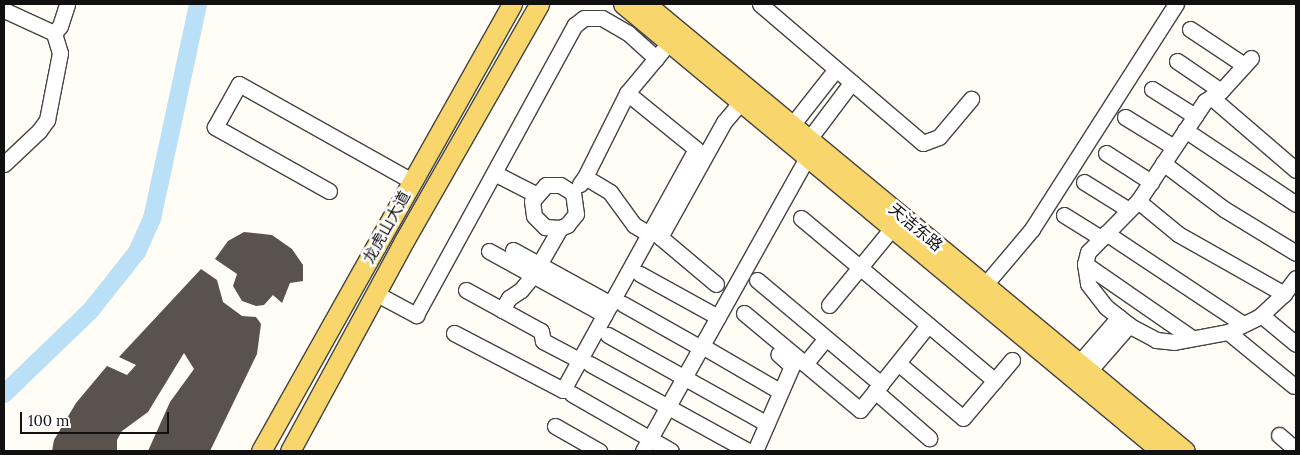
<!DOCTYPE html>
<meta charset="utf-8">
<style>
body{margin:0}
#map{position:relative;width:1300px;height:455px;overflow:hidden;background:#fffdf5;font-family:Lora,"Noto Sans SC",serif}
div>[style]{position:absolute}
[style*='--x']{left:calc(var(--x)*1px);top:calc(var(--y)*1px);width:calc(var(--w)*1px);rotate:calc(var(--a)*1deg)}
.river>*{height:18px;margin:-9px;padding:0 9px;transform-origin:9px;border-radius:9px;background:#b9e0f7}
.building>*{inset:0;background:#5a524d}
.roads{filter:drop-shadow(1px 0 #444) drop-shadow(-1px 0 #444) drop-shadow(0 1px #444) drop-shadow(0 -1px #444)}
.minor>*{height:15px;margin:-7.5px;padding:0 7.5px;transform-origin:7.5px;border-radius:7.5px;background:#fff}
.major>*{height:19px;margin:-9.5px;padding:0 9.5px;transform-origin:9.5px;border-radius:9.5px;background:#f9d66b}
span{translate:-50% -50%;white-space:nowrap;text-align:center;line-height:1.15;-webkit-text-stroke:5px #fff;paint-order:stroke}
.street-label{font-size:16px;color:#111}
.frame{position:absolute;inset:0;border:5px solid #111;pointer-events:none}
.scale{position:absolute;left:20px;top:412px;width:149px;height:22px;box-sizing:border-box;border:2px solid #111;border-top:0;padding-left:6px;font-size:15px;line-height:18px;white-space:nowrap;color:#111;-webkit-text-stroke:4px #fff;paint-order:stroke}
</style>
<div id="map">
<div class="river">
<div style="--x:4;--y:394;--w:121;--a:-44"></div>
<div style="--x:91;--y:310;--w:74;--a:-51.6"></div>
<div style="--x:137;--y:252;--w:36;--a:-66"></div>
<div style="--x:152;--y:219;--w:220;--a:-77.9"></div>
</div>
<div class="building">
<div style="clip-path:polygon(244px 232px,272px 235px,292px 249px,303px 265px,303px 281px,290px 283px,282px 303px,273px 295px,264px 305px,256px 306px,242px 301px,233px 286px,237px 274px,215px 259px,228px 241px)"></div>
<div style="clip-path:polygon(201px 269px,217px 280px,223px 302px,242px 316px,256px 317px,261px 324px,257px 354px,210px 451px,148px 451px,170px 402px,194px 369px,184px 353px,148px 412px,122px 431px,117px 440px,117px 451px,52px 451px,54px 440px,76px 403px,107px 366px,127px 375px,136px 365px,119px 357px)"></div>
</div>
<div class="roads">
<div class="minor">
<div style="--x:760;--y:4;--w:214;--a:40.5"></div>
<div style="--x:923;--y:143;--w:17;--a:-21"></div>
<div style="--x:939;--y:137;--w:50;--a:-49.9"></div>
<div style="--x:4;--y:10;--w:55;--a:24.7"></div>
<div style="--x:1190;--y:29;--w:65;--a:33.7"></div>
<div style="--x:1251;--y:58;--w:45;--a:132.3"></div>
<div style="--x:1221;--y:91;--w:19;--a:148"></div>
<div style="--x:1205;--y:101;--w:120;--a:123.8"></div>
<div style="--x:1138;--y:201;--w:71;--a:134.4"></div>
<div style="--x:1088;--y:252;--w:12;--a:104"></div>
<div style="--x:1085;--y:264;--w:20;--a:81"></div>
<div style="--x:1088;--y:284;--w:29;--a:52"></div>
<div style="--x:1106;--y:307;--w:33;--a:38"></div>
<div style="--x:1132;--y:327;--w:27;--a:28"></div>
<div style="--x:1156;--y:340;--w:18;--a:6"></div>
<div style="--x:1174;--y:342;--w:55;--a:-10.5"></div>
<div style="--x:1228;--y:332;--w:34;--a:-26"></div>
<div style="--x:1259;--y:317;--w:33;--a:-43"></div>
<div style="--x:1283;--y:295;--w:21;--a:-53"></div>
<div style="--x:1177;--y:61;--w:53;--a:34.3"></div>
<div style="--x:1152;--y:89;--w:51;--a:32.1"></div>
<div style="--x:1211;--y:97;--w:112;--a:40.7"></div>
<div style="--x:1125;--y:117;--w:57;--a:31.5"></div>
<div style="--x:792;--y:125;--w:71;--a:-51.8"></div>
<div style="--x:1185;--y:130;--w:133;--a:33.7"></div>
<div style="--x:809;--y:139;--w:71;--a:-53"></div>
<div style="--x:1106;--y:153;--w:54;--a:32.8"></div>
<div style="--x:1163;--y:163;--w:76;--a:37"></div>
<div style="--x:1224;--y:209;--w:84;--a:31.4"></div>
<div style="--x:4;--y:164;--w:48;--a:-43.3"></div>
<div style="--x:39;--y:131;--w:14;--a:-54"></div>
<div style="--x:47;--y:120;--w:68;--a:-79"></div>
<div style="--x:60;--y:53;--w:21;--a:-107"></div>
<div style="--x:54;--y:33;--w:9;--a:-49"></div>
<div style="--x:60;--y:26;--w:23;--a:-72"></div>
<div style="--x:496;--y:174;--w:44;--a:27.1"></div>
<div style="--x:585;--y:177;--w:94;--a:-63.4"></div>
<div style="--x:627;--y:93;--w:55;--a:-50.2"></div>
<div style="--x:1084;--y:182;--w:53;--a:31.9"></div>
<div style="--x:580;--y:184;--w:9;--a:-54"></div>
<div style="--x:585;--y:177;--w:29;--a:31"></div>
<div style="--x:610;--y:192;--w:41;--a:54"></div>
<div style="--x:634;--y:225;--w:17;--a:31"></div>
<div style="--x:329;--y:191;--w:131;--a:-150.7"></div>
<div style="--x:215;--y:127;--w:49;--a:-60.8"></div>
<div style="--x:239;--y:84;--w:198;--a:29.3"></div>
<div style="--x:1138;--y:201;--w:52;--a:39.5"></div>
<div style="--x:1178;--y:234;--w:122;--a:29.5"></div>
<div style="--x:1064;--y:215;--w:44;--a:31.9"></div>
<div style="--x:801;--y:218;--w:253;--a:40"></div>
<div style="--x:1106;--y:233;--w:164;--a:33.6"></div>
<div style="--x:513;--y:250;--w:112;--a:28.9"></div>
<div style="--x:489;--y:251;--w:132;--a:28.9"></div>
<div style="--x:1085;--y:264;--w:130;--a:34.7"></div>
<div style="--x:640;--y:274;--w:89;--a:28.9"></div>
<div style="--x:757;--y:280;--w:162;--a:40"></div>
<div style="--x:716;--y:284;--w:73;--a:-140"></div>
<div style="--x:660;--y:237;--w:132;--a:-60.9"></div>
<div style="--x:724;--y:122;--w:26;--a:-50"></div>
<div style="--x:466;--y:290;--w:85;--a:28.7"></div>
<div style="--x:541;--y:331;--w:10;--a:79"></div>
<div style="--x:543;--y:341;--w:41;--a:27.8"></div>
<div style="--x:375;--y:293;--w:47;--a:28.2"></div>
<div style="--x:416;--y:315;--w:331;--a:-61.3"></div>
<div style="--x:575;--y:25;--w:11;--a:-38"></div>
<div style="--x:584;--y:18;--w:18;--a:0"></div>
<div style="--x:602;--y:18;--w:30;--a:30"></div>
<div style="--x:628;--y:33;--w:38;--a:42"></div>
<div style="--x:978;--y:293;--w:84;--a:-49.8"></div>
<div style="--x:1032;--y:229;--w:267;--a:-57.4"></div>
<div style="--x:623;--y:304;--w:90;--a:29.4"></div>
<div style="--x:829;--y:305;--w:99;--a:-50.7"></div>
<div style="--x:502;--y:310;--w:14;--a:-60"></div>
<div style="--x:509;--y:298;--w:14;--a:-34"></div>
<div style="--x:521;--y:290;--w:19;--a:-51"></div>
<div style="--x:533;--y:275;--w:54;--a:-60.1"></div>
<div style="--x:560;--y:228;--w:8;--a:-23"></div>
<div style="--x:567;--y:225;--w:14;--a:-51"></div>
<div style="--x:576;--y:214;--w:21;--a:-98"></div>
<div style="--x:573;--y:193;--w:15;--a:-148"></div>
<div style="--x:560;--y:185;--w:14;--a:180"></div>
<div style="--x:546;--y:185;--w:21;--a:131"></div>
<div style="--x:532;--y:201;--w:15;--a:82"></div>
<div style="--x:534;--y:216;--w:16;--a:45"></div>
<div style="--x:545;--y:227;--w:15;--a:4"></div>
<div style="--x:744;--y:313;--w:151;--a:39.9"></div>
<div style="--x:860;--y:410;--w:109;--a:-51.3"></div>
<div style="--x:1261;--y:315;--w:45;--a:39.6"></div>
<div style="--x:1228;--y:332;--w:85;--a:39.3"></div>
<div style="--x:454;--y:333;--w:123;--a:27.6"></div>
<div style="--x:563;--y:390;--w:275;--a:-61.1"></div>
<div style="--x:696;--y:149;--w:89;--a:-140.9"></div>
<div style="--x:608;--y:335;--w:182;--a:29.2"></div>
<div style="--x:702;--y:346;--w:91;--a:30.2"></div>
<div style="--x:898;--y:363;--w:85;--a:40.2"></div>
<div style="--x:963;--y:418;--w:76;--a:-49.8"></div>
<div style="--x:1079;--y:363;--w:61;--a:-49"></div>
<div style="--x:590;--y:364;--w:180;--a:28.8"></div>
<div style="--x:805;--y:364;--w:33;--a:-51"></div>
<div style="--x:1089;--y:371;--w:61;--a:-49"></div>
<div style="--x:875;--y:391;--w:72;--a:41"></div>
<div style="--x:572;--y:394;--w:114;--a:29.9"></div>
<div style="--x:555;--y:426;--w:51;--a:29.6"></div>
<div style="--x:1279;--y:435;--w:23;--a:41"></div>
<div style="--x:643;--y:451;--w:337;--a:-60.8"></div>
<div style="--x:755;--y:451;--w:93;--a:-66.5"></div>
<div style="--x:792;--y:366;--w:18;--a:-139"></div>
</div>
<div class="major">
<div style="--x:623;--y:4;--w:699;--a:39.72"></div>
<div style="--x:646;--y:4;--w:700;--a:39.67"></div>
<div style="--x:261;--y:451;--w:513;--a:-60.68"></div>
<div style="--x:290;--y:451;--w:239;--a:-61.5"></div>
<div style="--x:404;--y:241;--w:273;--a:-60.3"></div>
</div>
</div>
<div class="street-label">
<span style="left:386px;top:227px;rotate:-61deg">龙虎山大道</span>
<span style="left:916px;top:227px;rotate:40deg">天洁东路</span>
</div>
<div class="frame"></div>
<div class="scale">100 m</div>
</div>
